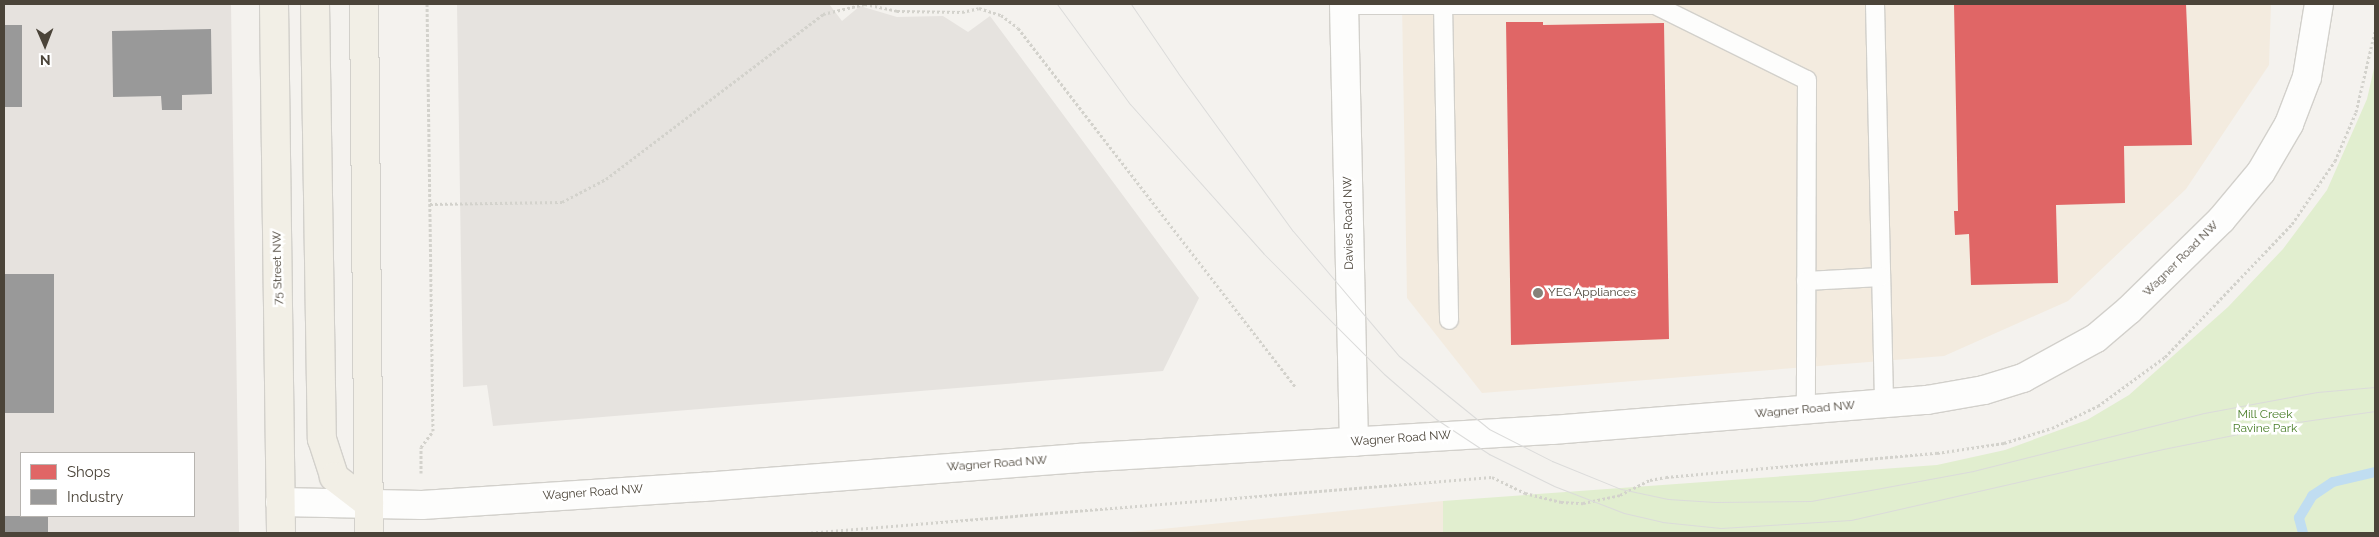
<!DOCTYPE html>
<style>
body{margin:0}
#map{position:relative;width:2379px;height:537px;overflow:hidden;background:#f4f2ee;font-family:Raleway,sans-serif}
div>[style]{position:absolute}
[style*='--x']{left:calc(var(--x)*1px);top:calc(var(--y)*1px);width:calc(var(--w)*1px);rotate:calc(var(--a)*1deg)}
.commercial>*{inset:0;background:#f3ebdf}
.industrial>*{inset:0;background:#e6e2de}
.green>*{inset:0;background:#e1eecf}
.parking>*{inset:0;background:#e6e3df}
.shops>*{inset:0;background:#e06666}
.industry>*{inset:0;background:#999;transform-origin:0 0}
.stream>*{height:10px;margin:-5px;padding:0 5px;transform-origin:5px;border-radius:5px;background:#c0ddf1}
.path>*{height:3px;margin-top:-1.5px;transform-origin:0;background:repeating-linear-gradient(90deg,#d3d2cc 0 2.5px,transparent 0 5px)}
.roads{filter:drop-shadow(1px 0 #d2d0cb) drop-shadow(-1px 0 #d2d0cb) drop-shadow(0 1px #d2d0cb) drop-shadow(0 -1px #d2d0cb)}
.service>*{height:18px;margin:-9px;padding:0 9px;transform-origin:9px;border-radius:9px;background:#fdfdfc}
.tertiary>*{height:28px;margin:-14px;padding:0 14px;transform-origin:14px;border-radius:14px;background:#fdfdfc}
.primary>*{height:28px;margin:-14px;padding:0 14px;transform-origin:14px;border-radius:14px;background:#f2efe6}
.tram>*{height:1px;margin:-0.5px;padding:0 0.5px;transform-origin:0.5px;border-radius:0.5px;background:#dbdbda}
.dots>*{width:14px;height:14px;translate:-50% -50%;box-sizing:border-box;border:2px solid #fff;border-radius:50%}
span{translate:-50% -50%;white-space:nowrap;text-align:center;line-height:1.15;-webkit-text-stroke:5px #fff;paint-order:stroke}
.street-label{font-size:12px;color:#4b4439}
.poi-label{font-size:12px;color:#4b4439}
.left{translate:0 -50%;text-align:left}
.park-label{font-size:12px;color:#4a7f2a}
.frame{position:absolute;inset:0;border:5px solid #4b4439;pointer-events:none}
.legend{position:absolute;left:20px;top:452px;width:175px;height:65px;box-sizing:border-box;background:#fff;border:1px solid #b7b4b0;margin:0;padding:6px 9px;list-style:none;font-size:15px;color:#4b4439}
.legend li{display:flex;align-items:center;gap:10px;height:25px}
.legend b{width:25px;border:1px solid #b7b4b0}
.north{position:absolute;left:20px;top:20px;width:50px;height:50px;-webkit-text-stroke:4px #fff;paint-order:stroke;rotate:179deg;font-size:14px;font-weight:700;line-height:20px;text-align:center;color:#4b4439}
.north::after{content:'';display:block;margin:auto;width:18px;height:22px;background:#4b4439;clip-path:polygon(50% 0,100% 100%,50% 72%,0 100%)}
</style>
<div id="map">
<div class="commercial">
<div style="clip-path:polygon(1402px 4px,2271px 4px,2269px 65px,2186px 189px,2068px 301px,1944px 356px,1482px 393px,1407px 298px)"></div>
<div style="clip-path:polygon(1443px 501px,1443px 533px,1121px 533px)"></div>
</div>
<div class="industrial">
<div style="clip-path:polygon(evenodd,4px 4px,231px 4px,239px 532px,4px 533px,4px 4px,21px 453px,194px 453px,194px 516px,21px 516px,21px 453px)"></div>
</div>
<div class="green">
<div style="clip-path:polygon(2375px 64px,2375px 533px,1443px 533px,1443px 501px,1937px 465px,2005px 450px,2087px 420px,2129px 395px,2228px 307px,2283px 249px,2327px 190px,2367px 99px)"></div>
</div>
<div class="parking">
<div style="clip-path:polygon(457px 4px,829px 4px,842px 21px,860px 6px,897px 17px,943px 16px,968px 32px,990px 16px,1199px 298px,1163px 371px,493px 426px,487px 385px,463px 387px)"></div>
</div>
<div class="shops">
<div style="clip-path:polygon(1954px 4px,2186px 4px,2192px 145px,2124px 146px,2125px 203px,2056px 205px,2058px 283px,1971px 285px,1969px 234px,1955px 235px,1954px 211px,1958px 211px)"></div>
<div style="clip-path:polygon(1506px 22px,1543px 22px,1543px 25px,1664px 23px,1669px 339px,1511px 345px)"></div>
</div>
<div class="industry">
<div style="left:4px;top:25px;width:18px;height:82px"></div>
<div style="clip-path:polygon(211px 29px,212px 94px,182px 95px,182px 110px,162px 110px,161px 96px,113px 97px,112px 31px)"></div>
<div style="left:4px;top:274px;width:50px;height:139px"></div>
<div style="left:4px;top:516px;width:44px;height:17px"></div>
</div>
<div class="stream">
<div style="--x:2303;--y:533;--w:16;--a:-105"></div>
<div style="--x:2299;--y:518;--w:26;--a:-59"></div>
<div style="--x:2312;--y:496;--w:25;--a:-34"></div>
<div style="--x:2333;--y:482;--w:43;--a:-13.4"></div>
</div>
<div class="path">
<div style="--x:430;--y:204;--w:132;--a:-0.9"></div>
<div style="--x:562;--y:202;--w:50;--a:-27.6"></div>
<div style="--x:606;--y:179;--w:273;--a:-37.2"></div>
<div style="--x:823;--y:14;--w:43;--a:-13.4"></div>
<div style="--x:865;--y:4;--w:33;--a:12"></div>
<div style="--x:897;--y:11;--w:65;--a:0.9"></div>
<div style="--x:962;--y:12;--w:17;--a:-13"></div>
<div style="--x:979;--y:8;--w:23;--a:18"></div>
<div style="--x:1001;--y:15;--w:21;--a:37"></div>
<div style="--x:1018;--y:28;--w:453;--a:52.3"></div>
<div style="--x:421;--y:473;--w:26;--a:-90"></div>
<div style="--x:421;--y:447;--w:20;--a:-53"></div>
<div style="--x:433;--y:431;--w:427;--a:-90.8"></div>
<div style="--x:806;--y:533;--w:688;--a:-4.67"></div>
<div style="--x:1492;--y:477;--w:37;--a:26"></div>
<div style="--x:1525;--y:493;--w:37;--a:14"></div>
<div style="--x:1561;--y:502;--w:22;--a:3"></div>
<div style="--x:1583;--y:503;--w:38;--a:-12"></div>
<div style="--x:1620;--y:495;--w:34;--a:-27"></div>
<div style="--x:1650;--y:480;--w:16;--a:-11"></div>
<div style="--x:1666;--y:477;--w:272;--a:-5.1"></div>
<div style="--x:1937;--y:453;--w:68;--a:-8.5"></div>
<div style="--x:2004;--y:443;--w:50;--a:-17.4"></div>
<div style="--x:2052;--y:428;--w:51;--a:-25.6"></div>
<div style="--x:2098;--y:406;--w:83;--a:-36.2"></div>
<div style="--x:2165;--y:357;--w:184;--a:-46.3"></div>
<div style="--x:2292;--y:224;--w:76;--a:-55.7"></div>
<div style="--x:2335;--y:161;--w:53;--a:-66.8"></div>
<div style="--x:2356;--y:112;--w:83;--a:-76.8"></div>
</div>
<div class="roads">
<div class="service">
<div style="--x:1443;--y:4;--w:316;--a:88.9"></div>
<div style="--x:1875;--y:4;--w:400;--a:88.7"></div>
<div style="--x:1344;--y:5;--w:311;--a:0"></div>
<div style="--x:1655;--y:5;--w:169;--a:26.3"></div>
<div style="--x:1807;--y:80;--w:330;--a:90.2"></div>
<div style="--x:1806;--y:281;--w:75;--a:-3.1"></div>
</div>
<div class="tertiary">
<div style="--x:1344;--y:4;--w:438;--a:88.7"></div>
<div style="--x:280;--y:502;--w:142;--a:1.2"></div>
<div style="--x:422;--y:505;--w:283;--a:-3.7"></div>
<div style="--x:704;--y:487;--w:376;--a:-4.4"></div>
<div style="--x:1079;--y:458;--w:474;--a:-3.4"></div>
<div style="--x:1552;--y:430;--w:376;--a:-4.6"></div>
<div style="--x:1927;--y:400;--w:58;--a:-10"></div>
<div style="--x:1984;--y:390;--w:41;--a:-17.1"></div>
<div style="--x:2023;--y:378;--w:83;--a:-28.7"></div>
<div style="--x:2096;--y:338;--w:43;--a:-40.3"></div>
<div style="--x:2129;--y:310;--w:129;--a:-44.4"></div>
<div style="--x:2221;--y:220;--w:62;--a:-50.2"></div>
<div style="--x:2261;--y:172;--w:56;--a:-59.7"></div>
<div style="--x:2289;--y:124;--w:50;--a:-69"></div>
<div style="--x:2307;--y:77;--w:74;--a:-80.7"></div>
</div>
<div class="primary">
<div style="--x:274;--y:4;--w:529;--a:89.24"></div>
<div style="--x:315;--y:4;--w:435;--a:89.1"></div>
<div style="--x:322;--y:439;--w:40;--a:72"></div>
<div style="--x:334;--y:477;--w:44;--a:37.6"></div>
<div style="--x:364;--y:4;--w:529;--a:89.46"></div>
</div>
</div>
<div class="tram">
<div style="--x:1057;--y:4;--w:124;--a:53.9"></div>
<div style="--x:1130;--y:104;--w:200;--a:48.2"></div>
<div style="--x:1263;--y:253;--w:171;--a:45"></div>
<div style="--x:1384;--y:374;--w:69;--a:40.9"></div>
<div style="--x:1436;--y:419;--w:64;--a:33.4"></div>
<div style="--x:1489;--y:454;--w:72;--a:26.2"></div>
<div style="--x:1554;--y:486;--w:75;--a:21.1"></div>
<div style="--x:1624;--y:513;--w:39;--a:13"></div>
<div style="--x:1662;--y:522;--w:59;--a:5.8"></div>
<div style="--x:1721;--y:528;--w:130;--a:-3.5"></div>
<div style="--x:1851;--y:520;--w:320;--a:-12.8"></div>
<div style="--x:2163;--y:449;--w:138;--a:-11.3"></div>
<div style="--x:2298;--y:422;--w:78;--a:-8.1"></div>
<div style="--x:1131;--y:4;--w:83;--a:55.7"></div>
<div style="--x:1178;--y:73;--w:195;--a:54"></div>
<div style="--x:1293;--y:231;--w:164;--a:49.7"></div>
<div style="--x:1399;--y:356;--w:116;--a:39"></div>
<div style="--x:1489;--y:429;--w:71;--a:26.9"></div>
<div style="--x:1552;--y:461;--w:74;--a:22.1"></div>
<div style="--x:1621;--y:489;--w:48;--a:12"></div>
<div style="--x:1668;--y:499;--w:47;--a:3.7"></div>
<div style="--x:1715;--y:502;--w:96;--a:-0.6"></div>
<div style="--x:1811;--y:501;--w:165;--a:-10.5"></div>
<div style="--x:1973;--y:471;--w:238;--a:-14.1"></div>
<div style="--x:2204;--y:413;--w:115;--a:-10.5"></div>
<div style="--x:2317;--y:392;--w:58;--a:-4.9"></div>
</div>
<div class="dots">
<div style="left:1538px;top:293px;background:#868178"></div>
</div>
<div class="street-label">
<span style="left:1349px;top:223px;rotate:-91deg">Davies Road NW</span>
<span style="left:2181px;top:259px;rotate:-45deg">Wagner Road NW</span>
<span style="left:278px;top:268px;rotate:-91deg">75 Street NW</span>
<span style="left:1805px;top:410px;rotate:-5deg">Wagner Road NW</span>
<span style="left:1401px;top:439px;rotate:-4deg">Wagner Road NW</span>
<span style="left:997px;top:464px;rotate:-4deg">Wagner Road NW</span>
<span style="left:593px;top:493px;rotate:-4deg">Wagner Road NW</span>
</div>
<div class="poi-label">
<span class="left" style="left:1548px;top:293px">YEG Appliances</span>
</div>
<div class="park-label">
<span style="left:2265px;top:422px">Mill Creek<br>Ravine Park</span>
</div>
<div class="frame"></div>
<ul class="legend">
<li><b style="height:14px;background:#e06666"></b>Shops</li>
<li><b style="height:14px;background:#999"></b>Industry</li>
</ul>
<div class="north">N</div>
</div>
